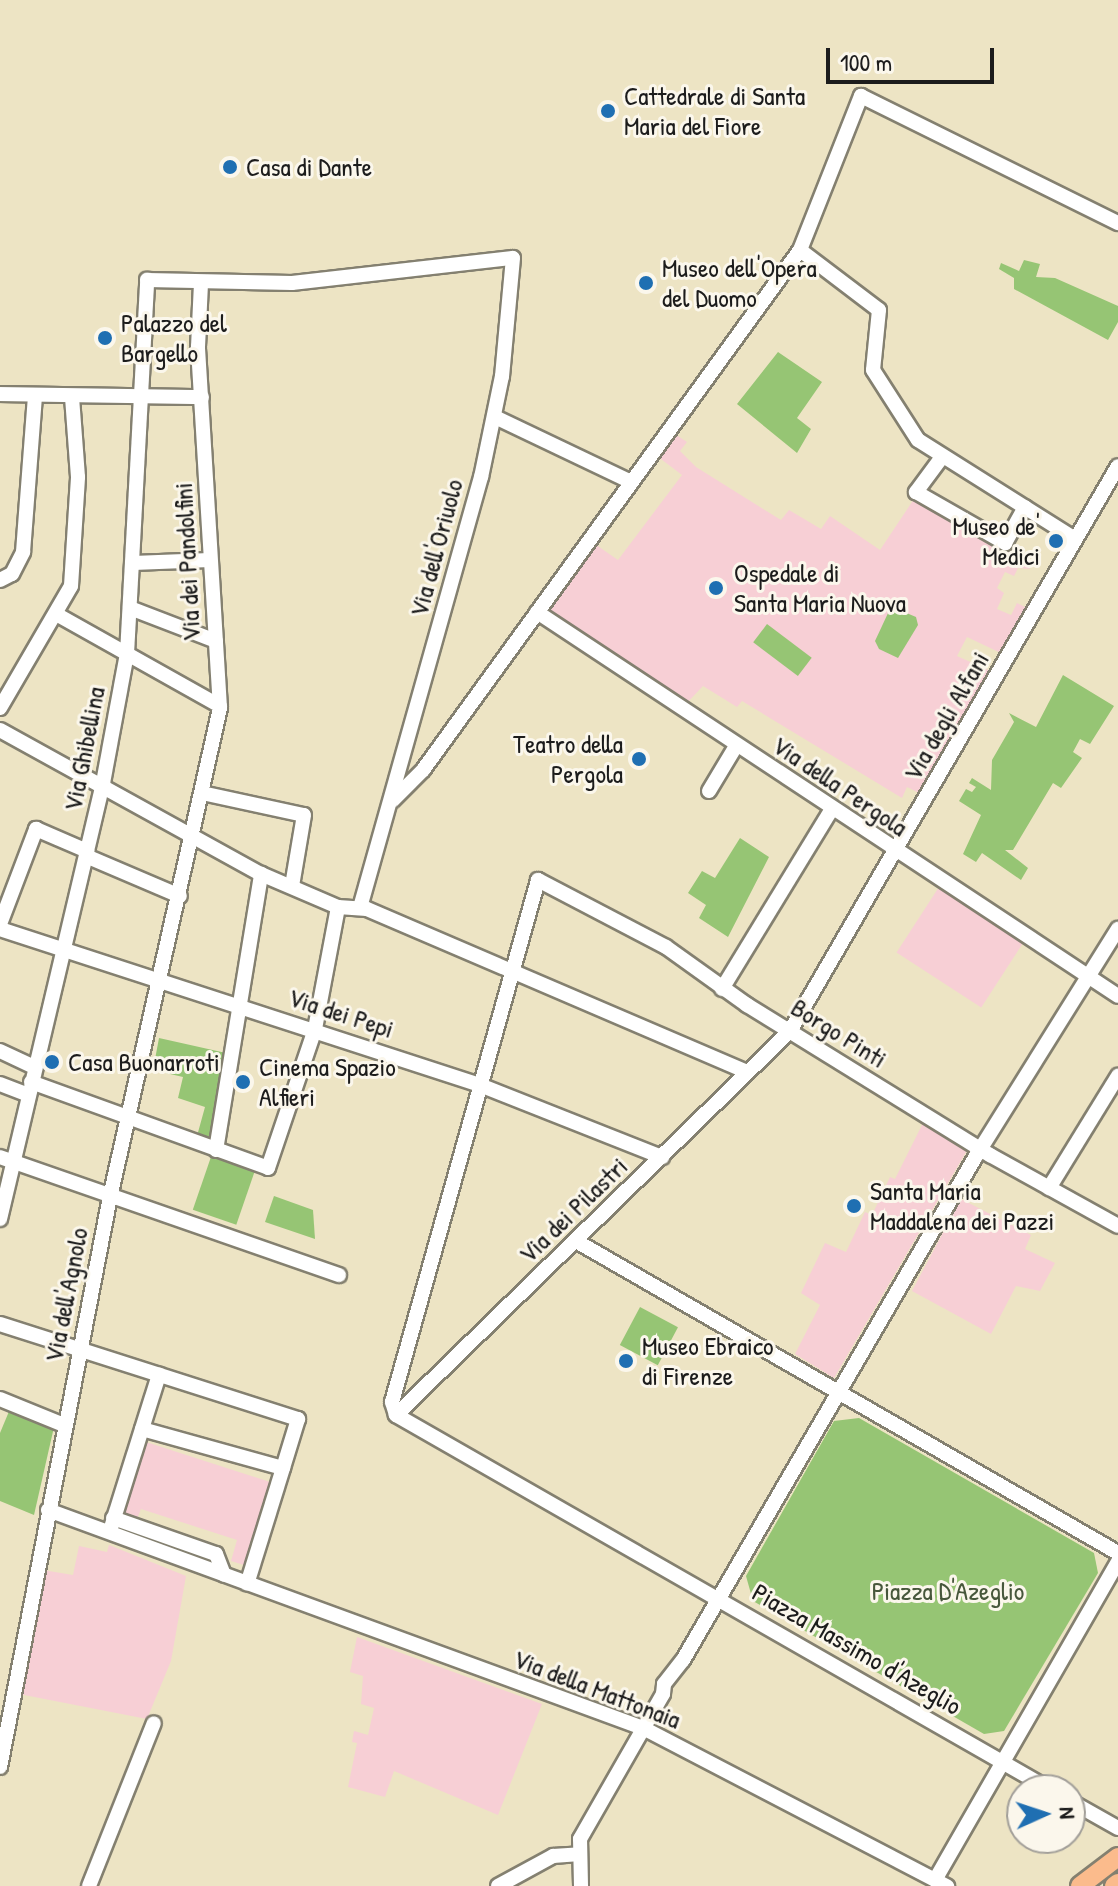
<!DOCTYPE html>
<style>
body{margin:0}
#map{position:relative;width:1118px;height:1886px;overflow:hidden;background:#ede4c4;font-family:"Patrick Hand",sans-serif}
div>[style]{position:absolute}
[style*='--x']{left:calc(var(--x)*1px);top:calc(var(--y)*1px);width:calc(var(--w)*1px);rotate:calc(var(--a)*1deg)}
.built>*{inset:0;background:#f7cfd5;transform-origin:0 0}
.green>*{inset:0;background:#96c574;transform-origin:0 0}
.roads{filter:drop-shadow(2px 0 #848070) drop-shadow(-2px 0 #848070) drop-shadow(0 2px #848070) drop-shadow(0 -2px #848070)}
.minor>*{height:14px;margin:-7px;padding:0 7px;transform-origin:7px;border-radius:7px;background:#fff}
.major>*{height:18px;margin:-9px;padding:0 9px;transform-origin:9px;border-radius:9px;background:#fbbb8c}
.dots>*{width:22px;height:22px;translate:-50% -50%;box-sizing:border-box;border:4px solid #fbf7ec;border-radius:50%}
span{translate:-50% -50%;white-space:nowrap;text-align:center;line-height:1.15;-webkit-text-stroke:6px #fbf7ec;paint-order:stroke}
.poi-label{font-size:26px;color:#1c1c1c}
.left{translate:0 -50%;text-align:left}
.right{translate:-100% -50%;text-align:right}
.street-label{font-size:26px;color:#1c1c1c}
.park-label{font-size:26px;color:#47573b}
.north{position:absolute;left:1006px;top:1774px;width:80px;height:80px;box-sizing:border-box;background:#fbf7ec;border:2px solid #a29f99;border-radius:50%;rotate:87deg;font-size:22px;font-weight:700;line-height:32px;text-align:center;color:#1c1c1c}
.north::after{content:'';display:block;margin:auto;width:28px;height:36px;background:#1f6fb2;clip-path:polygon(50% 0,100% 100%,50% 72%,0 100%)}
.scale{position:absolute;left:826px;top:48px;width:168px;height:36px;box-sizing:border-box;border:4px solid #1c1c1c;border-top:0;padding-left:10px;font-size:24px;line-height:28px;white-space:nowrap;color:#1c1c1c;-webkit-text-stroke:6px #fbf7ec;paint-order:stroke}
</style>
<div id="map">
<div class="built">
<div style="clip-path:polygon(673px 433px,687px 442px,680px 451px,696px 467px,781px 520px,789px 510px,821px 529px,830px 516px,880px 550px,914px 499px,1005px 552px,1013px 549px,1030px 569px,1018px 568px,1014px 576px,1005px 572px,997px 588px,1004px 593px,997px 609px,1011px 615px,1017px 603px,1031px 610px,1005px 655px,967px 637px,957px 656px,995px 673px,921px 794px,907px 787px,902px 798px,742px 701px,737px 707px,703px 686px,685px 705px,544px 611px,592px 542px,618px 560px,682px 475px,657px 456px)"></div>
<div style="left:939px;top:887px;width:101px;height:78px;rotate:33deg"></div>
<div style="clip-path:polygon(925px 1119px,969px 1147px,834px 1378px,795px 1354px,820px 1305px,801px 1293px,825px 1243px,846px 1252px,865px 1212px,872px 1215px,890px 1177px,895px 1179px)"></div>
<div style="clip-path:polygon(961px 1199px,1031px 1235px,1025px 1249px,1055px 1263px,1040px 1291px,1016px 1286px,991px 1334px,912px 1291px)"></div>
<div style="clip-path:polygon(146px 1442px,270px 1482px,244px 1565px,231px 1561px,237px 1540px,141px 1509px,137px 1519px,122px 1515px)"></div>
<div style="clip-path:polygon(109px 1545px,186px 1576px,171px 1661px,147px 1719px,19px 1694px,43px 1570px,73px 1575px,79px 1546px,107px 1552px)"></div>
<div style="clip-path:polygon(357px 1637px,542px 1704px,498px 1815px,394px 1771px,385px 1797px,348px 1787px,357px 1743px,352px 1742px,354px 1731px,368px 1735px,374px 1708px,361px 1704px,363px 1676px,350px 1672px)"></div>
</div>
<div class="green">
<div style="clip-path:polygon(1024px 260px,1040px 264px,1036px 277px,1055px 278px,1118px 306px,1118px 322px,1108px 340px,1014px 289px,1014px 278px,999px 269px,1001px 263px,1019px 271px)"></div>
<div style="clip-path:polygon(778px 352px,822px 382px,797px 418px,811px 429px,797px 453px,737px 404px)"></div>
<div style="clip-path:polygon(897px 609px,916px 617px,918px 625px,898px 658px,879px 649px,875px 641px,889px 611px)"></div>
<div style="left:767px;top:624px;width:56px;height:23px;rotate:37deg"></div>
<div style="clip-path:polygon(1063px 675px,1114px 706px,1090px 744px,1080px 739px,1073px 752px,1082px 758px,1061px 788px,1053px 783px,1013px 850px,1005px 850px,1028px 868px,1021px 880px,982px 853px,976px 862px,963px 854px,981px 815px,959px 801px,966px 789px,972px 792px,976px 787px,969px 783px,972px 778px,991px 790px,992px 760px,1014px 722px,1009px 713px,1036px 727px)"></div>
<div style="clip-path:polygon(740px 838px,769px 857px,728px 937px,699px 918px,706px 905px,688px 893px,702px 871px,715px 878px)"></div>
<div style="clip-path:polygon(159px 1038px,226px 1053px,213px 1140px,197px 1136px,205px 1107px,178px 1098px,183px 1077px,153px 1070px)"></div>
<div style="left:212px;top:1154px;width:46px;height:59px;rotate:19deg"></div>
<div style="clip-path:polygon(274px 1196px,313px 1210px,315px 1239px,265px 1222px)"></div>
<div style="left:640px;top:1307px;width:43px;height:43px;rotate:28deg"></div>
<div style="clip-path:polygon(10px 1409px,54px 1427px,34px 1515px,0 1501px,0 1433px)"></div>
<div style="clip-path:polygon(859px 1418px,1094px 1553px,1098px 1573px,1004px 1731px,984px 1734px,753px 1601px,746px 1576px,834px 1421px)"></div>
</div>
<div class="roads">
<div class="minor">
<div style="--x:800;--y:250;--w:99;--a:37.2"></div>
<div style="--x:879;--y:310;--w:60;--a:95.7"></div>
<div style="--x:873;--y:370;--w:83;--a:57.3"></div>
<div style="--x:918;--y:440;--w:186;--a:32.2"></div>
<div style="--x:0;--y:394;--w:202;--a:0.9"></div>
<div style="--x:495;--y:417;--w:151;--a:25.5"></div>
<div style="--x:942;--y:457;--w:44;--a:126.6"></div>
<div style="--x:916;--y:492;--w:103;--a:29.8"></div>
<div style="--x:1005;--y:543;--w:41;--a:-60.9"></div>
<div style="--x:133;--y:563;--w:77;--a:-2.2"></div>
<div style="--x:0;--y:580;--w:13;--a:-27"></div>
<div style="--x:12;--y:574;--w:25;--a:-63"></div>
<div style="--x:23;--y:552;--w:156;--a:-85.6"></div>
<div style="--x:130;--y:608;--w:92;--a:21"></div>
<div style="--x:537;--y:612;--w:696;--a:33.46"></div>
<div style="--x:56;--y:614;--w:188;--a:29.3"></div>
<div style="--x:0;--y:708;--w:141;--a:-59.8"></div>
<div style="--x:71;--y:586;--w:109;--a:-86.3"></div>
<div style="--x:78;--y:477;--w:80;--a:-94.3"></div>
<div style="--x:0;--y:730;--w:298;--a:28.9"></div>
<div style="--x:261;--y:874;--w:84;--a:23.2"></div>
<div style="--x:338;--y:907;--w:29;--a:4"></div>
<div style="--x:367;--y:909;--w:414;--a:23.2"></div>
<div style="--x:709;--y:791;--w:52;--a:-59"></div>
<div style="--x:202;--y:793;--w:104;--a:12.2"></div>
<div style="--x:304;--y:815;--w:72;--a:99.6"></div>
<div style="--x:393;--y:800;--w:42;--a:-45"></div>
<div style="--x:423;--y:770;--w:642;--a:-54.06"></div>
<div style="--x:800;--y:250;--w:166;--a:-68.4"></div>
<div style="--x:861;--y:96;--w:287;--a:26.3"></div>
<div style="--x:86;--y:856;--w:102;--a:23.1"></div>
<div style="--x:0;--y:924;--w:102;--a:-69.2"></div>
<div style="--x:36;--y:829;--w:56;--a:23.3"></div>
<div style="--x:0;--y:929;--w:505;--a:18"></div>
<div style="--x:480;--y:1085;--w:196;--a:21.6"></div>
<div style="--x:722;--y:989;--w:211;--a:-58.6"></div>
<div style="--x:0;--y:1051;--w:38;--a:25"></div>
<div style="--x:31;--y:1082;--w:252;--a:19.9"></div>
<div style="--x:268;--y:1168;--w:147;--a:-71.3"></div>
<div style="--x:315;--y:1029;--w:124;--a:-79.3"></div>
<div style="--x:0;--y:1084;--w:30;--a:21"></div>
<div style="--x:216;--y:1150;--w:280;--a:-80.7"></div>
<div style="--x:0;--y:1157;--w:359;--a:19.2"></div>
<div style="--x:1049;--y:1188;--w:132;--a:-58.4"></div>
<div style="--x:0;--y:1219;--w:448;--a:-76.7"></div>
<div style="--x:103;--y:783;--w:131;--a:-79.5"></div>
<div style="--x:127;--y:654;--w:375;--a:-86.9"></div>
<div style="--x:147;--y:280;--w:145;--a:1.2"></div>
<div style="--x:292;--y:283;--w:222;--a:-6.5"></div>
<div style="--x:513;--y:258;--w:119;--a:95.3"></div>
<div style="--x:502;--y:376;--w:103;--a:101.7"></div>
<div style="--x:481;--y:477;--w:447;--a:105.7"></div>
<div style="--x:576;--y:1241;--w:625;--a:29.93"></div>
<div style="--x:0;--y:1324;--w:313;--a:17.7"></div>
<div style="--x:298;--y:1419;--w:51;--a:107"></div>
<div style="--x:0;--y:1399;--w:69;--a:22.1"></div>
<div style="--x:396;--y:1415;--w:14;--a:-107"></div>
<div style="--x:392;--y:1402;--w:542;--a:-74.37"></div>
<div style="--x:538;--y:880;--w:144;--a:27.6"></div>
<div style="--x:666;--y:947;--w:100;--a:35.6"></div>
<div style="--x:747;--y:1005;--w:286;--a:31.7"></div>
<div style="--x:990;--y:1155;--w:146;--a:29"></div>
<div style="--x:142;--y:1429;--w:146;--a:15.5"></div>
<div style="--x:283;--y:1468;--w:121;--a:107.2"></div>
<div style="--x:48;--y:1510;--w:634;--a:20.12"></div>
<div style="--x:643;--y:1728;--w:343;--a:27.5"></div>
<div style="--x:113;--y:1518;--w:109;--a:19.3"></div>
<div style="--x:216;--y:1554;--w:22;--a:69"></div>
<div style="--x:110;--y:1531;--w:164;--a:-72.6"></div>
<div style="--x:0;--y:1767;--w:581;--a:-79.08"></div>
<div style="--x:110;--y:1197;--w:501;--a:-77.32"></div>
<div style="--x:220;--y:708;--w:362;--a:-93.5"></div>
<div style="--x:198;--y:347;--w:64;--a:-87.3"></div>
<div style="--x:1051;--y:1790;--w:755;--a:-150.21"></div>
<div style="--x:396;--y:1415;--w:550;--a:-44.26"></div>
<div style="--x:790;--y:1031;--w:653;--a:-59.86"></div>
<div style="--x:1070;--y:1801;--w:55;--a:29.4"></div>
<div style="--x:935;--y:1880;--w:367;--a:-60.1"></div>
<div style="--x:89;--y:1886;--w:175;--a:-68.3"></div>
<div style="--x:498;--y:1886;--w:63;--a:-28.6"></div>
<div style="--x:553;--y:1856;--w:27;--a:-4"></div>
<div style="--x:581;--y:1886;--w:47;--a:-91.2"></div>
<div style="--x:580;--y:1839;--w:167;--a:-60.2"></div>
<div style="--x:663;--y:1694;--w:10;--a:-84"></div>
<div style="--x:664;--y:1684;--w:31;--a:-52"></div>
<div style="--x:683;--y:1660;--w:583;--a:-59.83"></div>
<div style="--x:976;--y:1156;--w:268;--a:-58"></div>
</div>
<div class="major">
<div style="--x:1080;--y:1886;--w:48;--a:-37.3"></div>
<div style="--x:1114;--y:1886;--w:5;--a:-37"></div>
</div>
</div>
<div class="dots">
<div style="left:608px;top:111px;background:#1f6fb2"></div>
<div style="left:230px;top:167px;background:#1f6fb2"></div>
<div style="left:646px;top:283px;background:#1f6fb2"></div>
<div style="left:105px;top:338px;background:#1f6fb2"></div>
<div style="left:1056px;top:541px;background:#1f6fb2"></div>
<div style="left:716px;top:588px;background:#1f6fb2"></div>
<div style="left:639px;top:759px;background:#1f6fb2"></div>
<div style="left:52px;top:1062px;background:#1f6fb2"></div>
<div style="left:243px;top:1082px;background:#1f6fb2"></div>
<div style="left:854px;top:1206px;background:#1f6fb2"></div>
<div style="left:626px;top:1361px;background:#1f6fb2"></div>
</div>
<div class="poi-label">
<span class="left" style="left:624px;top:111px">Cattedrale di Santa<br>Maria del Fiore</span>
<span class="left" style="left:246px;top:167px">Casa di Dante</span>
<span class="left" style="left:662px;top:283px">Museo dell'Opera<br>del Duomo</span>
<span class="left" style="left:121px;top:338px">Palazzo del<br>Bargello</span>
<span class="right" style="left:1040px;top:541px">Museo de'<br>Medici</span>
<span class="left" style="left:734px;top:588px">Ospedale di<br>Santa Maria Nuova</span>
<span class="right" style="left:623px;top:759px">Teatro della<br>Pergola</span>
<span class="left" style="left:68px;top:1062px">Casa Buonarroti</span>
<span class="left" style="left:259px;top:1082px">Cinema Spazio<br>Alfieri</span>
<span class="left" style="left:870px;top:1206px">Santa Maria<br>Maddalena dei Pazzi</span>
<span class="left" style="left:642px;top:1361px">Museo Ebraico<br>di Firenze</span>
</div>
<div class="street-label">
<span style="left:436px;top:548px;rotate:-75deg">Via dell'Oriuolo</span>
<span style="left:187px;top:562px;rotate:-93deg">Via dei Pandolfini</span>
<span style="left:946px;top:716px;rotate:-60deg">Via degli Alfani</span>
<span style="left:84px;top:749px;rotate:-79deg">Via Ghibellina</span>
<span style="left:840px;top:786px;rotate:34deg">Via della Pergola</span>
<span style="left:341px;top:1013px;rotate:18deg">Via dei Pepi</span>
<span style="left:839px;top:1033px;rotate:32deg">Borgo Pinti</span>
<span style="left:573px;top:1210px;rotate:-44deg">Via dei Pilastri</span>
<span style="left:66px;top:1295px;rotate:-79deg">Via dell'Agnolo</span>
<span style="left:857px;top:1649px;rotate:30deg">Piazza Massimo d'Azeglio</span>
<span style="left:597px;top:1689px;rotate:21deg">Via della Mattonaia</span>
</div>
<div class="park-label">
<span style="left:948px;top:1591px">Piazza D'Azeglio</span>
</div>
<div class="north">N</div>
<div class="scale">100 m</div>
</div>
